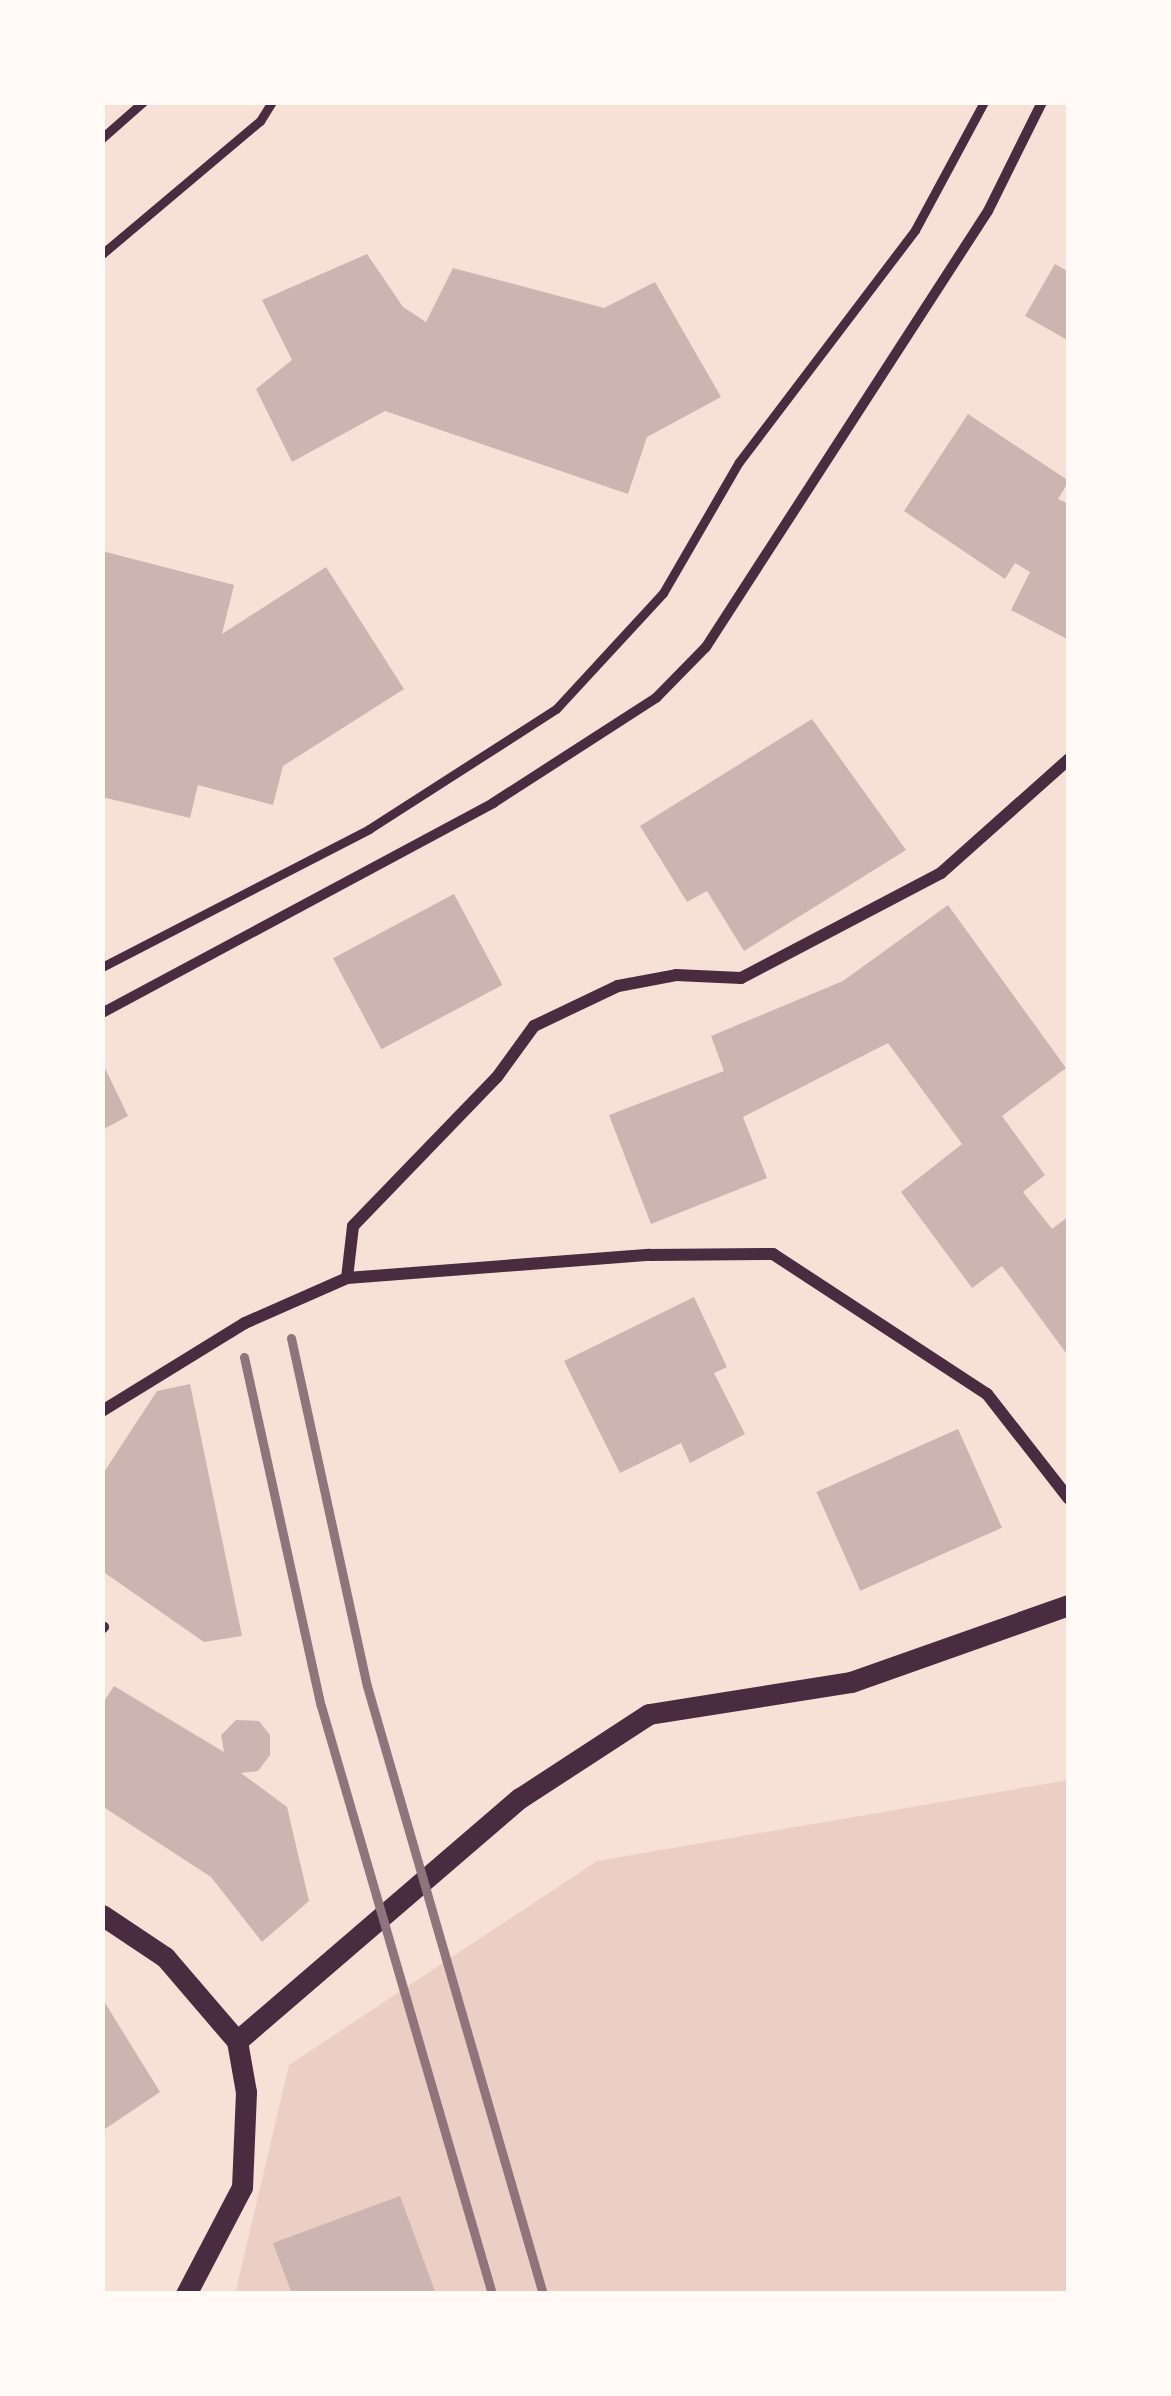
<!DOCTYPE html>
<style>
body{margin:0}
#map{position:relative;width:1171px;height:2396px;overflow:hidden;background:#f7e1d7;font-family:"Open Sans",sans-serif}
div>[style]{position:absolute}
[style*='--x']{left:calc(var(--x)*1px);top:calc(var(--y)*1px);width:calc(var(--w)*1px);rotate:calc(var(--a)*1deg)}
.green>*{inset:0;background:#ebcfc5}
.building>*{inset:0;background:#ccb4b1;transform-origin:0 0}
.service>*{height:9px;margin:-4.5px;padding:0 4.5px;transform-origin:4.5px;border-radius:4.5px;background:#4a2c40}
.pedestrian>*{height:10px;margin:-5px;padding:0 5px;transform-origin:5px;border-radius:5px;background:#4a2c40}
.minor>*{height:12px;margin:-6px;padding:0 6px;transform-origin:6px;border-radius:6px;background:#4a2c40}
.tertiary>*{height:21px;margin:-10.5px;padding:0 10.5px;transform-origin:10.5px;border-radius:10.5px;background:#4a2c40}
.rail>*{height:9px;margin:-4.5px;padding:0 4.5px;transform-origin:4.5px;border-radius:4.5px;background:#8f747c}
span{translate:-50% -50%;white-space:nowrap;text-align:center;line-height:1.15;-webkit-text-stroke:9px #fffaf5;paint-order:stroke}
.frame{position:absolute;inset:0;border:105px solid #fffaf5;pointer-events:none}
</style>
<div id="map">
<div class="green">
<div style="clip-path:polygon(1069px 1780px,1069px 2294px,235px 2294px,289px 2065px,597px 1861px)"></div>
</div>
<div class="building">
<div style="clip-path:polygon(367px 254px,403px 307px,426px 322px,453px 268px,604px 308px,655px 282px,721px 397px,647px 437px,628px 494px,385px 411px,292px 462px,256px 389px,292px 360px,262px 300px)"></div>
<div style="clip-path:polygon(1055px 264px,1069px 272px,1069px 341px,1025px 316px)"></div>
<div style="clip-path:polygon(968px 414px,1069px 481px,1058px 499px,1069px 504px,1069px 640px,1011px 610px,1030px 572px,1015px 563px,1005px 579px,904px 511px)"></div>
<div style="clip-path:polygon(102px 551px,234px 585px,222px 634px,326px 567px,404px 689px,283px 766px,273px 805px,198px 785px,190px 818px,102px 797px)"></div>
<div style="clip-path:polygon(812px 719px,906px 850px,744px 951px,707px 891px,687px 902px,640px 826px)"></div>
<div style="left:454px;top:894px;width:103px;height:137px;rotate:62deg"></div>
<div style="clip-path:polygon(948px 905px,1066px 1068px,1002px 1116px,1045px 1175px,1023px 1192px,1052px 1229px,1069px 1216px,1069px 1357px,1002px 1266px,972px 1288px,901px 1192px,962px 1144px,888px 1043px,743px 1117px,767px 1178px,651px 1224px,609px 1115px,724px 1071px,711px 1036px,843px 981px)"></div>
<div style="clip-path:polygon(102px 1062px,128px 1116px,102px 1130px)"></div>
<div style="clip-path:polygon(694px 1297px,727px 1367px,714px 1373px,745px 1434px,690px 1463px,681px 1443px,620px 1473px,564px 1361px)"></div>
<div style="clip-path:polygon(190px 1384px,242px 1636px,204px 1642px,102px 1571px,102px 1475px,157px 1391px)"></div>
<div style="left:958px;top:1429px;width:108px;height:155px;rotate:66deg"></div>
<div style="clip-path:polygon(114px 1686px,224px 1752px,221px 1735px,236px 1720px,259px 1721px,270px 1735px,270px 1755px,258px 1771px,241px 1773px,287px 1807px,309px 1901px,262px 1942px,211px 1877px,102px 1806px,102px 1704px)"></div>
<div style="clip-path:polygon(102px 1998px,160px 2092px,102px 2131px)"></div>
<div style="clip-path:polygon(400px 2196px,436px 2294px,292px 2294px,273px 2243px)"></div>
</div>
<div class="service">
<div style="--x:102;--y:138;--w:55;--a:-41.3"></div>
<div style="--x:102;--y:254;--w:207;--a:-40.1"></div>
<div style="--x:260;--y:121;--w:22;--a:-58"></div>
<div style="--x:102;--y:967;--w:301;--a:-27.3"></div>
<div style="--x:369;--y:829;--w:222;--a:-32.7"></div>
<div style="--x:556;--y:709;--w:158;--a:-47.3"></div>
<div style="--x:663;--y:593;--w:151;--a:-59.9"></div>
<div style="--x:739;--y:462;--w:291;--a:-52.8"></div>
<div style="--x:915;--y:230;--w:145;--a:-61.7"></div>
</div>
<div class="pedestrian">
<div style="--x:102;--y:1013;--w:444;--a:-28.2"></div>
<div style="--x:493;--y:803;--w:194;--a:-32.8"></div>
<div style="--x:656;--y:698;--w:71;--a:-45.6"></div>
<div style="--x:706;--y:647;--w:519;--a:-57.11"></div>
<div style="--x:988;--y:211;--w:122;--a:-63.6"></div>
<div style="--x:102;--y:1629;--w:3;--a:-45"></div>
</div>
<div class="minor">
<div style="--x:347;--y:1278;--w:52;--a:-83.4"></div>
<div style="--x:353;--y:1226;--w:207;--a:-46"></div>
<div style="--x:497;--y:1077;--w:63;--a:-54"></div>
<div style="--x:534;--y:1026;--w:93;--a:-25.5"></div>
<div style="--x:618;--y:986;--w:59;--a:-10.7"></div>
<div style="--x:676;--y:975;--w:65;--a:2.6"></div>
<div style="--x:741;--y:978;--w:226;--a:-27.7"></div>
<div style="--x:941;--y:873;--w:171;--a:-41.7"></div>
<div style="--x:102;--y:1411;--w:168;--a:-31.6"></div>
<div style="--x:245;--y:1323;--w:111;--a:-23.8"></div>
<div style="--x:347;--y:1278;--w:303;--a:-4.4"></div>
<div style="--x:649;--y:1255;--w:124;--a:-0.5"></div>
<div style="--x:773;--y:1254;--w:256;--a:33.2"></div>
<div style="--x:987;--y:1394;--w:133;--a:52"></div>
</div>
<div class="tertiary">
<div style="--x:102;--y:1915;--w:76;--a:33.7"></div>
<div style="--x:165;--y:1957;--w:111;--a:49.4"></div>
<div style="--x:237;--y:2041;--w:52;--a:80"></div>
<div style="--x:246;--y:2092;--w:95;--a:92.4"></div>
<div style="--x:242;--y:2187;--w:121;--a:117.6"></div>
<div style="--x:237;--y:2041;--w:373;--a:-40.7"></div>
<div style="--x:520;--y:1798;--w:154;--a:-33.1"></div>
<div style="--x:649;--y:1714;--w:205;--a:-9"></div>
<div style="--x:851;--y:1682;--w:231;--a:-19.5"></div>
</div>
<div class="rail">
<div style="--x:291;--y:1338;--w:356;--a:77.7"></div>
<div style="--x:367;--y:1686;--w:633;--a:73.86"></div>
<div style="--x:244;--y:1357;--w:357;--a:77.6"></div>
<div style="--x:321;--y:1706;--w:612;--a:73.78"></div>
</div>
<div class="frame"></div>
</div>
